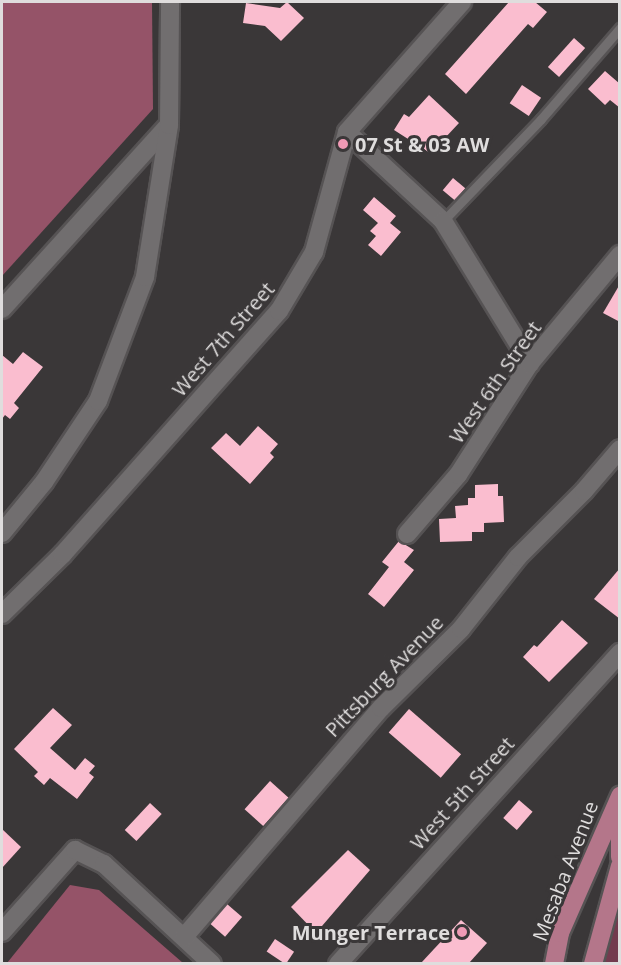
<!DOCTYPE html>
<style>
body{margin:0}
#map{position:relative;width:621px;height:965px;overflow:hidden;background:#3a3738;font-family:"Open Sans",sans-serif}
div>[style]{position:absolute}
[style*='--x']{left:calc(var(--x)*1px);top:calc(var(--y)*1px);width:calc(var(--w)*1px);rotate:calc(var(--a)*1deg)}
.green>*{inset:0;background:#733a4e}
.forest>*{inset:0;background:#955368}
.building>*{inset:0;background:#fabdcf;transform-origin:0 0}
.roads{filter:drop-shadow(2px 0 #565354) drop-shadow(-2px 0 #565354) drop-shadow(0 2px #565354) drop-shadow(0 -2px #565354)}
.service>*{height:9px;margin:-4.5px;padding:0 4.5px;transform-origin:4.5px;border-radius:4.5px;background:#716e6f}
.minor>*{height:18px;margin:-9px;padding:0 9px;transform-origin:9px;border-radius:9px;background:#716e6f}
.tertiary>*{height:18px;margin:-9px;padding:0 9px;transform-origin:9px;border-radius:9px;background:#716e6f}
.trunk>*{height:18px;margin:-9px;padding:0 9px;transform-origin:9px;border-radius:9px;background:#b4768a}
.dots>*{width:16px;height:16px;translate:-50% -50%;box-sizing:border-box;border:3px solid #3a3738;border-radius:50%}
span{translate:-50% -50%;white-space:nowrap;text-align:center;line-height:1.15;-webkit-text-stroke:6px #3a3738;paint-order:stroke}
.poi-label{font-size:20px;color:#dfdddd;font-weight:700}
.left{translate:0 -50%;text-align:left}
.right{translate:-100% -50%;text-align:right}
.street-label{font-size:20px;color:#dfdddd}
.frame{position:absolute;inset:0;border:3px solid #dfdddd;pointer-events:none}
</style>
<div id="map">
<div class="green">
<div style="clip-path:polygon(619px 903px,619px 963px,604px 964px,611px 928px)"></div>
</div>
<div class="forest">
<div style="clip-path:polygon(2px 2px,152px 2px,153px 109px,2px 276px)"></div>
<div style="clip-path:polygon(70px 885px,99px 890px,183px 963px,7px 963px)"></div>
</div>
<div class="building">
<div style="clip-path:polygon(287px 2px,304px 18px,281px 41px,265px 26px,243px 23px,246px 3px,280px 8px)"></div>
<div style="clip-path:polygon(509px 2px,535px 2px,547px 12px,533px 28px,528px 24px,466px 94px,445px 74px)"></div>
<div style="left:574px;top:38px;width:15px;height:39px;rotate:42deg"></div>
<div style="clip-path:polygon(605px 71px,620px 84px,620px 108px,610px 100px,605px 105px,588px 89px)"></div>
<div style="left:522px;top:85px;width:23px;height:22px;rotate:34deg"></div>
<div style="clip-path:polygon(429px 95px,459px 123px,444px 139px,441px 136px,430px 153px,394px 130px,404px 114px,409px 117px)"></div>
<div style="left:453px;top:178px;width:16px;height:16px;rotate:40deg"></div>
<div style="clip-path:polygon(374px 197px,396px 216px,390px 223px,401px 232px,381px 256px,368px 245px,376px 236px,370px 231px,378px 223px,363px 210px)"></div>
<div style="clip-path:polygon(620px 284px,620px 322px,603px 313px)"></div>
<div style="clip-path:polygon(23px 352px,43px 367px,14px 403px,19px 408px,10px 419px,5px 415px,2px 419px,2px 355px,13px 364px)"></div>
<div style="clip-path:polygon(258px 426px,278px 444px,270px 453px,274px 457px,250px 484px,211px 448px,226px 433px,240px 446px)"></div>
<div style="clip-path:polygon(498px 484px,498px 496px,503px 496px,504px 522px,484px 523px,484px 532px,472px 532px,472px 541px,440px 542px,439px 519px,456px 518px,455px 506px,468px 505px,468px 498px,475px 498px,475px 485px)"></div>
<div style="clip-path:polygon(399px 541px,414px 550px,404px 562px,414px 570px,384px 607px,368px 594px,389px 567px,382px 562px)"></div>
<div style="clip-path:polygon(620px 568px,620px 619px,594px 599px)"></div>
<div style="clip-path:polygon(562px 620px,588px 643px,549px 682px,523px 657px,534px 645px,537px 647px)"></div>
<div style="clip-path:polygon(53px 708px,72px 725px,50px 748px,75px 770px,85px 758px,95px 766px,89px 773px,94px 777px,77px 799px,50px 778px,44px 785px,34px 776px,38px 772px,14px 749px)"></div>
<div style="left:409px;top:709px;width:69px;height:31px;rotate:41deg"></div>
<div style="left:270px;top:781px;width:25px;height:38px;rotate:42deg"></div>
<div style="left:519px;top:800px;width:18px;height:24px;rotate:41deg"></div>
<div style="left:150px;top:803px;width:16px;height:37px;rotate:43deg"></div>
<div style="clip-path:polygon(2px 829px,21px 847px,2px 868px)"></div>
<div style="clip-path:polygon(348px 850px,370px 870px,316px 933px,291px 907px)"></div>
<div style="left:227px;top:904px;width:20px;height:26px;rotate:41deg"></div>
<div style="clip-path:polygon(461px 920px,487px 943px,469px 963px,421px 963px)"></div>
<div style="left:275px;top:939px;width:23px;height:15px;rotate:34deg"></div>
</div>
<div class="roads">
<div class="service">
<div style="--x:443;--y:221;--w:141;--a:-46.1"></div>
<div style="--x:541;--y:119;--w:121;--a:-49"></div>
</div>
<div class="minor">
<div style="--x:347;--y:132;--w:131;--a:42.8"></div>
<div style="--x:443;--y:221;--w:167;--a:58.5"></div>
<div style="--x:2;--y:309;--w:248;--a:-47.8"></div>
<div style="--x:2;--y:533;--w:66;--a:-50.5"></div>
<div style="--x:44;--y:482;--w:97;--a:-56.3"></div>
<div style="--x:98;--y:401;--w:133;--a:-69.2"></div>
<div style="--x:145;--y:277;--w:154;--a:-81"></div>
<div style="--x:169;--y:125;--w:123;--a:-89.5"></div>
<div style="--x:407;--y:534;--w:78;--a:-49.2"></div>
<div style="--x:458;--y:475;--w:133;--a:-57.3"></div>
<div style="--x:530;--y:363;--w:141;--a:-50.2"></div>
<div style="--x:2;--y:932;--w:110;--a:-48.3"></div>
<div style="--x:75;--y:850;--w:32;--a:26"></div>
<div style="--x:104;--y:864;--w:147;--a:42.8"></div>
<div style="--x:184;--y:937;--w:302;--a:-49.3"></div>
<div style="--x:381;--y:708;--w:112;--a:-44.6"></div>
<div style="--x:461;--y:629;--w:92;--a:-51.6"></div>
<div style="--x:518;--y:557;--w:93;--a:-45"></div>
<div style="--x:584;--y:491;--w:55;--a:-49.4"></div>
<div style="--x:338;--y:964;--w:420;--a:-47.8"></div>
</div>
<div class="tertiary">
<div style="--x:2;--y:614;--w:86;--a:-44.5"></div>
<div style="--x:63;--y:554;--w:325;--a:-48.4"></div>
<div style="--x:279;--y:311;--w:69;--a:-59.3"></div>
<div style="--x:314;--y:252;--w:124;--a:-74.6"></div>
<div style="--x:347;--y:132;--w:174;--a:-48.5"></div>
</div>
<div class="trunk">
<div style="--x:620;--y:809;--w:48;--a:90"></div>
<div style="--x:554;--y:964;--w:32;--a:-79"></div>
<div style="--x:560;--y:933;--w:150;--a:-66.3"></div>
<div style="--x:593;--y:964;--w:102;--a:-74.6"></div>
</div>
</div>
<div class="dots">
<div style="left:343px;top:144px;background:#f09ab5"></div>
<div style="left:462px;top:932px;background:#f09ab5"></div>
</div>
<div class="poi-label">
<span class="left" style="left:355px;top:144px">07 St &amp; 03 AW</span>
<span class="right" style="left:450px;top:932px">Munger Terrace</span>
</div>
<div class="street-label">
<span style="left:223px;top:339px;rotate:-49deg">West 7th Street</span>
<span style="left:495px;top:382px;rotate:-55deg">West 6th Street</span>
<span style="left:384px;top:676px;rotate:-46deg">Pittsburg Avenue</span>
<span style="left:462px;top:793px;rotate:-48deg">West 5th Street</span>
<span style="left:565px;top:871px;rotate:-69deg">Mesaba Avenue</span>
</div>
<div class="frame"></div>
</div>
